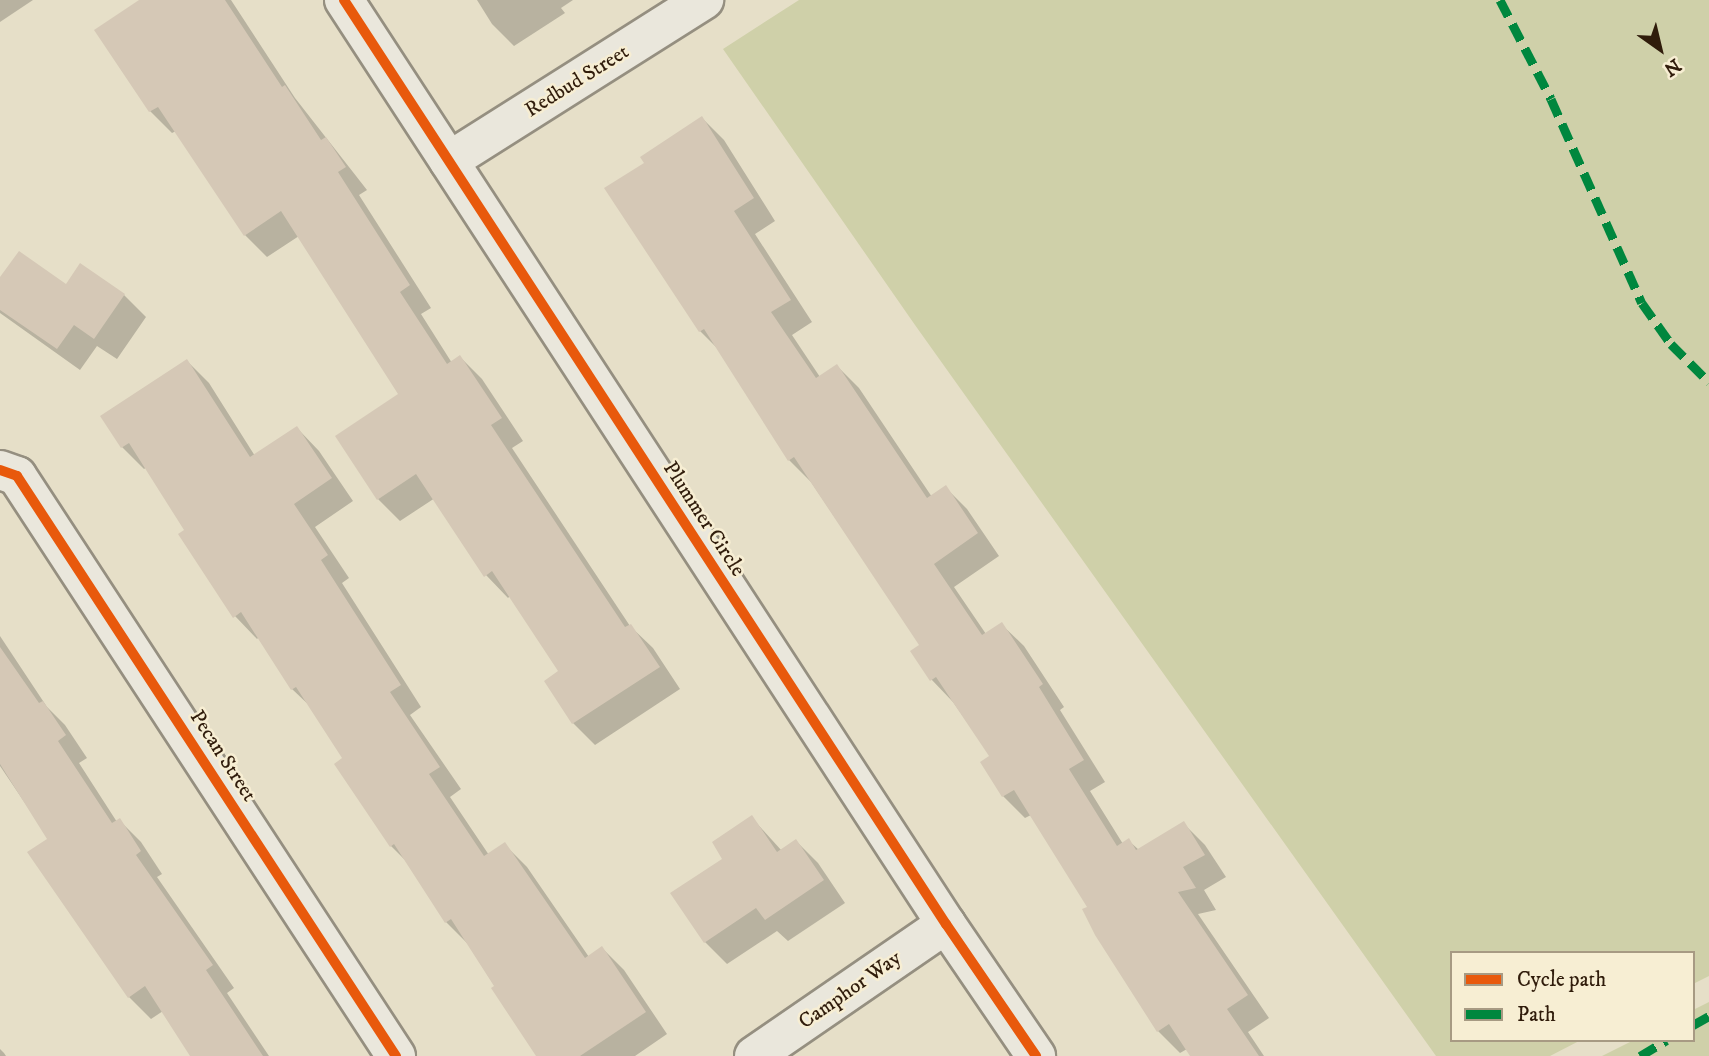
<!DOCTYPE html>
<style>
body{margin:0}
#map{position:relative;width:1709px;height:1056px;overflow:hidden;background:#e6dfc8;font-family:"IM FELL DW Pica",serif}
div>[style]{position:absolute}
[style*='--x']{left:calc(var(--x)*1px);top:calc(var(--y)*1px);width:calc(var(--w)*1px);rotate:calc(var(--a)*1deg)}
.green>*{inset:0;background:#cfd0a9}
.shadow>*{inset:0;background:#0003}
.building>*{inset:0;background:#d5c8b6}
.roads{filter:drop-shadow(2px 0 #958f80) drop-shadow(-2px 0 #958f80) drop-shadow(0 2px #958f80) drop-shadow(0 -2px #958f80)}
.street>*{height:38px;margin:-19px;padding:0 19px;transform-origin:19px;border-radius:19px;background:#eae7dc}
.quiet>*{height:9px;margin-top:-4.5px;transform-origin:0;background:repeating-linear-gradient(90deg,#00873e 0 18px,transparent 0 27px)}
.cycleway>*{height:10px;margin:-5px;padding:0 5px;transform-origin:5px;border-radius:5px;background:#e8590c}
span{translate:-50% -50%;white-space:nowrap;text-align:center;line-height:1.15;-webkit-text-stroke:5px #f7eed3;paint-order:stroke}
.street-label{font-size:21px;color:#301c0b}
.legend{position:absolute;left:1450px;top:951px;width:245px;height:91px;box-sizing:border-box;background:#f7eed3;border:2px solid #a79a83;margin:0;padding:9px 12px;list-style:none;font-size:21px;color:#301c0b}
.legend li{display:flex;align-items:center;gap:14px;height:35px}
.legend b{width:35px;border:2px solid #a79a83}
.north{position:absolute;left:1625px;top:14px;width:70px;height:70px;-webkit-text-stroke:5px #f7eed3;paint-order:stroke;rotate:146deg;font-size:19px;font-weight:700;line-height:28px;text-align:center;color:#301c0b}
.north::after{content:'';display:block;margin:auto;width:24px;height:32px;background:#301c0b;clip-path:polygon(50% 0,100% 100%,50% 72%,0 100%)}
</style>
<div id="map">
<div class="green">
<div style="clip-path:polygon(799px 0,1709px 0,1709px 976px,1693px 984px,1693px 953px,1452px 953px,1452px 1040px,1581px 1040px,1550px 1056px,1436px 1056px,915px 325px,723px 49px)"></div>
<div style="clip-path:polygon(1709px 1002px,1709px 1056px,1602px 1056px,1634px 1040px,1693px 1040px,1693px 1010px)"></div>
</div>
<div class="shadow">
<div style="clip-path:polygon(0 0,33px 0,0 22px)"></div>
<div style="clip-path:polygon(142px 0,231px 0,295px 98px,367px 190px,359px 195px,431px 308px,421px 314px,452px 363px,460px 357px,482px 379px,523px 441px,512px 448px,630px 626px,653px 648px,680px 689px,595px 745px,573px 723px,560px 672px,510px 596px,508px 598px,486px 575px,435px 498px,400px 521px,378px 499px,400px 395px,299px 236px,267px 257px,245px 235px,176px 131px,172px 133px,150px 111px)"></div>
<div style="clip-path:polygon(477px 0,573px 0,561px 8px,565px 13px,514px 46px,492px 24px)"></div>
<div style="clip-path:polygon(702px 118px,724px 140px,775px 221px,755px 234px,812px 322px,792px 335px,820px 377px,837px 366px,859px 388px,932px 497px,945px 487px,967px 509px,999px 556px,954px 587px,986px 634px,1001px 624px,1024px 646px,1064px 707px,1060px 710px,1105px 782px,1090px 791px,1123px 844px,1129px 841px,1139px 850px,1183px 823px,1205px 845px,1226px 877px,1204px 890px,1216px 910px,1198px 914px,1269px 1018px,1248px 1032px,1264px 1056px,1192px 1056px,1187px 1049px,1180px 1053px,1158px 1031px,1089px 908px,1031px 815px,1025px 818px,1003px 796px,992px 757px,953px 702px,931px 679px,921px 645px,811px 482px,789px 460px,718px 349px,700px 331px,647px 163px)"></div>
<div style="clip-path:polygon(81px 266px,124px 295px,146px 317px,117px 359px,97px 346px,80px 370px,0 313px,0 280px,66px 287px)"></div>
<div style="clip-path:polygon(187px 361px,209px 383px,255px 456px,297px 428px,319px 451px,353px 501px,315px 527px,349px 578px,342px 583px,421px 707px,410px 715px,461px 789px,450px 797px,489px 855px,505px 845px,527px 867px,589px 957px,602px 948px,624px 970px,667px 1034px,635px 1056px,539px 1056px,468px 944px,446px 922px,409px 864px,391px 846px,345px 758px,312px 708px,292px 689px,259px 637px,257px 639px,235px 616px,187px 530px,147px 467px,144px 469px,122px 447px)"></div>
<div style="clip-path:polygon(0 636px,47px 707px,65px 725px,87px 758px,79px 763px,117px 822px,119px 820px,141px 842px,162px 874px,157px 877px,234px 988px,227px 993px,269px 1056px,193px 1056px,163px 1011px,151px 1019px,129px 997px,50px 840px,0 766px)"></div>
<div style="clip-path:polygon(752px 818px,782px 851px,796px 841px,818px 863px,845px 903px,788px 941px,777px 931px,727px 964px,705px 942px,673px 894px,724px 859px)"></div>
<div style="clip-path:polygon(0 1049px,4px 1053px,6px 1056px,0 1056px)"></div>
</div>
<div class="building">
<div style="clip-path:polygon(139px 0,225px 0,282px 87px,285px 85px,321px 140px,326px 137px,346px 167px,338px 172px,410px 285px,400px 292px,447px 364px,460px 355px,502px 418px,491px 425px,625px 627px,631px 624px,660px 667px,572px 724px,544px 681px,558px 671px,492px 571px,484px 577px,416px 474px,377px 500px,335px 436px,398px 394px,281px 211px,244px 236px,158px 107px,149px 112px,94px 30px)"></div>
<div style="clip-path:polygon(702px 116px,754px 198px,734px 211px,791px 300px,771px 312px,816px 378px,837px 364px,927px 498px,946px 485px,978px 533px,934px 564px,982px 635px,1002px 622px,1043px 684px,1039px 687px,1084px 760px,1069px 769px,1117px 846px,1129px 838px,1136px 850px,1184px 821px,1205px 855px,1183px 867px,1196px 888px,1178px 892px,1248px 995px,1227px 1009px,1259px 1056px,1190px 1056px,1169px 1024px,1157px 1032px,1095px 935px,1082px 909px,1087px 907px,1014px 790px,1002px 797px,980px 762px,989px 756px,936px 677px,930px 681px,910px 651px,919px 645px,794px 457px,788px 461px,704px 329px,699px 332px,604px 188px,644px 163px,640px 157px)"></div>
<div style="clip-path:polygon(19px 251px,66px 284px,80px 263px,125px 294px,94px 339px,74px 325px,57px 349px,0 310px,0 277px)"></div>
<div style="clip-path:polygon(187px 359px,250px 457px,297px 426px,332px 478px,294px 504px,328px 555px,321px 560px,401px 685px,390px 692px,440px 767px,429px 774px,484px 856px,505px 842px,585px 958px,602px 946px,646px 1012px,580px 1056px,536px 1056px,491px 988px,494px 986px,451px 919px,445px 923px,394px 844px,390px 847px,334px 764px,342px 758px,296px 687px,291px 690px,241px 612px,233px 618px,178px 534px,184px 530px,129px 443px,121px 448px,100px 416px)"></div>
<div style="clip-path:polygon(0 647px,39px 703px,43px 701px,66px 735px,58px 741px,112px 823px,120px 818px,141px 851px,136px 855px,213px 965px,206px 970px,263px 1056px,190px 1056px,145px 986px,128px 998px,27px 852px,47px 839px,0 764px)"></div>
<div style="clip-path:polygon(752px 815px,777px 852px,796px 839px,824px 880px,765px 920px,756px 908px,704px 943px,670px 893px,722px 859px,712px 842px)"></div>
</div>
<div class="roads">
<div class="street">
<div style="--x:344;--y:0;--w:1103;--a:56.92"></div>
<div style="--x:946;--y:924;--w:160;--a:55.7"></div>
<div style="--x:449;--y:161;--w:302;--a:-32.3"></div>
<div style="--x:0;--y:470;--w:18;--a:19"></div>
<div style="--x:17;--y:476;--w:693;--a:56.84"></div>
<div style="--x:754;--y:1056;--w:233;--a:-34.5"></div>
</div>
</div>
<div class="quiet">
<div style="--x:1500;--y:0;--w:111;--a:62.7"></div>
<div style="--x:1551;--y:99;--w:223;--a:66"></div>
<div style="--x:1642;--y:303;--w:50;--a:54.7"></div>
<div style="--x:1671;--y:344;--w:54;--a:45"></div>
<div style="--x:1693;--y:1025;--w:18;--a:-29"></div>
<div style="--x:1640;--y:1056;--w:31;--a:-31"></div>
</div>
<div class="cycleway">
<div style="--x:344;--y:0;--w:1103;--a:56.92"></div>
<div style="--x:946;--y:924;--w:160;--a:55.7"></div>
<div style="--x:0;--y:470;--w:18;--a:19"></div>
<div style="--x:17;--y:476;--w:693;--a:56.84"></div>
</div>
<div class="street-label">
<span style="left:577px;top:81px;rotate:-32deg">Redbud Street</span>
<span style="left:704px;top:519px;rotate:57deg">Plummer Circle</span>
<span style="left:223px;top:756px;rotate:57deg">Pecan Street</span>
<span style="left:850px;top:990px;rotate:-35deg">Camphor Way</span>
</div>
<ul class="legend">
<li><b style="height:9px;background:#e8590c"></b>Cycle path</li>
<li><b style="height:9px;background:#00873e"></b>Path</li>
</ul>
<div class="north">N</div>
</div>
